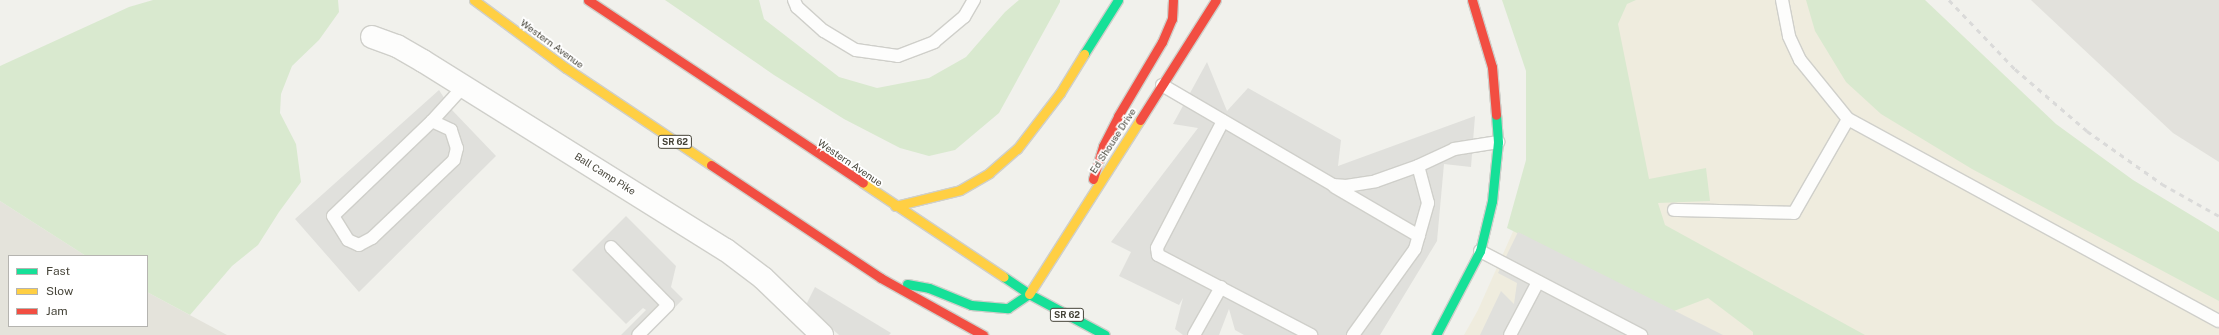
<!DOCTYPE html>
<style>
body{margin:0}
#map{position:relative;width:2219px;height:335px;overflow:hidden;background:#f1f1ec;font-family:"Public Sans",sans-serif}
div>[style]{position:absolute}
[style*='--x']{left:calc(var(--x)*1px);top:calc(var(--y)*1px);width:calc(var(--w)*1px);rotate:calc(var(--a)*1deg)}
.residential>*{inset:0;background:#e4e3db}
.commercial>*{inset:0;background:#efecde}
.industrial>*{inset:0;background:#e2e1dc}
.green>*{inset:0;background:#d9e9cf}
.parking>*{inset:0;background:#e0e0dc}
.roads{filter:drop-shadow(1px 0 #cfcfca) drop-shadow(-1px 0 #cfcfca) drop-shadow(0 1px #cfcfca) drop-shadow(0 -1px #cfcfca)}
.lane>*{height:12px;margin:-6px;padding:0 6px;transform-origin:6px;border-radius:6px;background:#fdfdfc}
.street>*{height:22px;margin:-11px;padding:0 11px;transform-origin:11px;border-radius:11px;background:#fdfdfc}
.fast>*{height:9px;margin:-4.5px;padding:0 4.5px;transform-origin:4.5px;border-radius:4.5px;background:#16e098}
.slow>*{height:9px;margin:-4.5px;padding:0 4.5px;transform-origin:4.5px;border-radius:4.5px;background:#ffcf43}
.jam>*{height:9px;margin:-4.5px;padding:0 4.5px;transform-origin:4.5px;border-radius:4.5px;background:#f24e42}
.rail>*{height:3px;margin-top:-1.5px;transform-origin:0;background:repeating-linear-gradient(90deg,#dadad9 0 5px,transparent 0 10px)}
span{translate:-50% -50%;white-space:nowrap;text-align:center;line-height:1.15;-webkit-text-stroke:3.5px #fff;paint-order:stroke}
.shield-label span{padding:1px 3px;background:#fff;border:1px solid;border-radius:3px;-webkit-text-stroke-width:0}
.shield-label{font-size:9px;color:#464439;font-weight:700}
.street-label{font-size:10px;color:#464439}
.legend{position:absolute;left:8px;top:255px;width:140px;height:72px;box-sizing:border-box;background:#fff;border:1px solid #b5b4b0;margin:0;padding:5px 7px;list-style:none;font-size:12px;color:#464439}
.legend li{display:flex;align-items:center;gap:8px;height:20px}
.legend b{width:20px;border:1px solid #b5b4b0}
</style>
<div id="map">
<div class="residential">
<div style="clip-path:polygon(0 201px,86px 256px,9px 256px,9px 326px,147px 326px,147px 292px,227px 335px,0 335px)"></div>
</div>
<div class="commercial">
<div style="clip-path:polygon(1512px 0,1911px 0,1958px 59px,2219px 249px,2219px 335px,1464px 335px,1478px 310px,1527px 200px,1536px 70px)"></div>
</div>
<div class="industrial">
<div style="clip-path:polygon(2031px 0,2219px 0,2219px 162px,2173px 133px)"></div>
</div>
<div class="green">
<div style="clip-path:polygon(153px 0,338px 0,339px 12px,319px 40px,292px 66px,281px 94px,280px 113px,296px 144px,301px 182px,279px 212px,258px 245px,232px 266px,190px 315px,147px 292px,147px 256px,86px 256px,0 201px,0 66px,129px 7px)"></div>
<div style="clip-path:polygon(665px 0,759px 0,764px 19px,839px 77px,877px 88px,929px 78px,966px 57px,1005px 12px,1019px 0,1060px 0,1060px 2px,999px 113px,955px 150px,929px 156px,900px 148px,844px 119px,774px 75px)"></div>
<div style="clip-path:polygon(1502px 0,1636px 0,1627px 4px,1618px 24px,1649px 179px,1706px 168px,1710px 201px,1658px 203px,1665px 225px,1865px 335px,1753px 335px,1753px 332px,1708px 298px,1674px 311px,1507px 228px,1526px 160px,1526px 71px)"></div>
<div style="clip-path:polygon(1806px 0,1925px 0,2056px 124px,2133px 180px,2219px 232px,2219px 301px,1972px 169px,1881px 114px,1846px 82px,1815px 31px)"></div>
</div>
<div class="parking">
<div style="clip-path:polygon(1207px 62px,1227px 111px,1248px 88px,1341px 140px,1338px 166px,1475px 116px,1471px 167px,1444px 164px,1437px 241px,1380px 335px,1244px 335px,1235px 330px,1229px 309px,1219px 335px,1183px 335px,1175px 329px,1183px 298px,1179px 305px,1119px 276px,1131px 252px,1111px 242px,1198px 128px,1173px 124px)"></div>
<div style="clip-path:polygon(439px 90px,452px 110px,496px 156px,359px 292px,295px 219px)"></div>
<div style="clip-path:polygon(626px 216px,676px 266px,671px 287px,683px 299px,648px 335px,621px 335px,646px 310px,643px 308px,626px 324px,572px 270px)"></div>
<div style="clip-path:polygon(1518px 232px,1723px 335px,1480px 335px,1501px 291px,1514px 304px,1517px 283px,1498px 273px)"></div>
<div style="clip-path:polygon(815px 287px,891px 333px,889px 335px,839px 335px,806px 305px)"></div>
</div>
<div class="roads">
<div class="lane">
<div style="--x:794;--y:0;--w:8;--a:67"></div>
<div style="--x:797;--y:7;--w:36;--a:42"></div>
<div style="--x:824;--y:31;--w:37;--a:31"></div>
<div style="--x:856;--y:50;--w:42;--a:8.1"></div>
<div style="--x:898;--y:56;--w:39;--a:-21"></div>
<div style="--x:934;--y:42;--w:39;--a:-40"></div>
<div style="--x:964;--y:17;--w:20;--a:-60"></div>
<div style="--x:1162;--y:85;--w:198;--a:30.3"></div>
<div style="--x:1333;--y:185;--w:13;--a:4"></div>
<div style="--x:1346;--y:186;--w:30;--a:-9"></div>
<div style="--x:1376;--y:181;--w:45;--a:-19.7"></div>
<div style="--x:1418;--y:166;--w:40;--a:-25"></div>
<div style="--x:1454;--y:149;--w:45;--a:-9"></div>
<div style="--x:1848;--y:119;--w:422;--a:28.6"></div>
<div style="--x:432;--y:121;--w:21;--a:25"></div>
<div style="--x:451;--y:130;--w:19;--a:72"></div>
<div style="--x:457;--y:148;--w:12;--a:104"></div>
<div style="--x:454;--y:160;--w:113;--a:136.4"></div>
<div style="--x:372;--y:238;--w:15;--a:152"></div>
<div style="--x:359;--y:245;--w:12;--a:-156"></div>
<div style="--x:348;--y:240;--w:28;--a:-122"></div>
<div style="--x:333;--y:216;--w:137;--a:-43.8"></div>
<div style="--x:432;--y:121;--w:47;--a:-47.6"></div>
<div style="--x:1223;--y:121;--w:143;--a:117.5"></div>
<div style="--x:1157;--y:248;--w:7;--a:82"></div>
<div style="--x:1158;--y:255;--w:173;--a:27.6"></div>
<div style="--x:1335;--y:187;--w:97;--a:30.3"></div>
<div style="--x:1674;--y:210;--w:120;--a:1.4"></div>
<div style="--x:1794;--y:213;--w:108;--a:-60.1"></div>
<div style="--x:1848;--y:119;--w:76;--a:-129.1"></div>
<div style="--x:1800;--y:60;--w:26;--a:-115"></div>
<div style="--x:1789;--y:36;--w:37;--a:-101"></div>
<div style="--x:611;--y:247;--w:81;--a:45.5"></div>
<div style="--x:668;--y:305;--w:42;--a:135"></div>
<div style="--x:1480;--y:251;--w:182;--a:27.6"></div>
<div style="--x:1194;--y:335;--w:55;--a:-60.6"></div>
<div style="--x:1353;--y:335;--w:106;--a:-54.2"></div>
<div style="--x:1415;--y:249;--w:48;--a:-74.2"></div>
<div style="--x:1428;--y:203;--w:38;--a:-105"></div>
<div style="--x:1510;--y:335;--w:60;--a:-62.2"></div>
</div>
<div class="street">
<div style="--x:372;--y:37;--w:27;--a:20"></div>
<div style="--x:397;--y:46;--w:30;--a:30"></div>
<div style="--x:423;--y:61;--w:357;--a:32"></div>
<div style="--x:726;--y:250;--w:46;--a:37.1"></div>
<div style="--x:763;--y:278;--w:82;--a:44"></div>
</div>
<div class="fast">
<div style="--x:1084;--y:54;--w:64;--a:-57.8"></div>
<div style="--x:1004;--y:277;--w:30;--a:34"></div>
<div style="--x:1029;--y:294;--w:86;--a:28.3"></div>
<div style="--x:907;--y:284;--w:22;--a:10"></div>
<div style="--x:929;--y:288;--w:45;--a:22"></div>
<div style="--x:971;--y:305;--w:37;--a:5"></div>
<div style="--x:1008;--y:308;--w:25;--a:-34"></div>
<div style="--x:1436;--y:335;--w:95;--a:-62.4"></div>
<div style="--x:1480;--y:251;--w:51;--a:-76.5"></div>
<div style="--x:1492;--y:201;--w:59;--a:-84.2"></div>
<div style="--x:1498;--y:142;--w:27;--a:-94"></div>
</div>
<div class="slow">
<div style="--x:474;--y:0;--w:114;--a:36.5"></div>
<div style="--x:566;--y:68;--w:174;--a:33.8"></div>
<div style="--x:863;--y:183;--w:169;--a:33.7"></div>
<div style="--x:895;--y:206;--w:67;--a:-13.8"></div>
<div style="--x:960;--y:190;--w:34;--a:-30"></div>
<div style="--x:989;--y:173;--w:37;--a:-41"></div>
<div style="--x:1017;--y:149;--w:71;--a:-52.5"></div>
<div style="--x:1060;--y:93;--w:46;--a:-58.4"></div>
<div style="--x:1029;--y:294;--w:206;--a:-57.5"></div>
</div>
<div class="jam">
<div style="--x:588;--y:0;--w:330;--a:33.6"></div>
<div style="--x:1472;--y:0;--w:70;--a:73.4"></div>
<div style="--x:1492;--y:67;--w:48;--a:85.2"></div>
<div style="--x:1140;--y:120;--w:142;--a:-57.7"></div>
<div style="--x:711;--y:165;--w:204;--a:33.6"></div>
<div style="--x:881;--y:278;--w:117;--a:29.2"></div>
<div style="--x:1093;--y:179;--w:34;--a:-73"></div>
<div style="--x:1103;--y:146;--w:34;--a:-63"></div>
<div style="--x:1118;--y:116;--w:86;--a:-59.3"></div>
<div style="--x:1162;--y:42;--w:25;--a:-67"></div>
<div style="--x:1172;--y:19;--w:19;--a:-87"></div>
</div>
</div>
<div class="rail">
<div style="--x:1949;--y:0;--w:95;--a:46.3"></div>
<div style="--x:2015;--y:69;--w:95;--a:40.7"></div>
<div style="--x:2087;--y:131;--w:92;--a:35.2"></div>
<div style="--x:2162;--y:184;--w:65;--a:29.3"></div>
</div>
<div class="shield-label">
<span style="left:675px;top:142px">SR 62</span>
<span style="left:1067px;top:315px">SR 62</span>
</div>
<div class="street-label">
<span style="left:552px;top:44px;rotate:36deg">Western Avenue</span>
<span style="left:1113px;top:141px;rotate:-57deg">Ed Shouse Drive</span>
<span style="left:850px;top:163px;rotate:34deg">Western Avenue</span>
<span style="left:605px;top:174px;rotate:32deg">Ball Camp Pike</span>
</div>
<ul class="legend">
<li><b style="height:5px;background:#16e098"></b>Fast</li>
<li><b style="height:5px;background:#ffcf43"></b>Slow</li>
<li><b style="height:5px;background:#f24e42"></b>Jam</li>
</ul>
</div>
